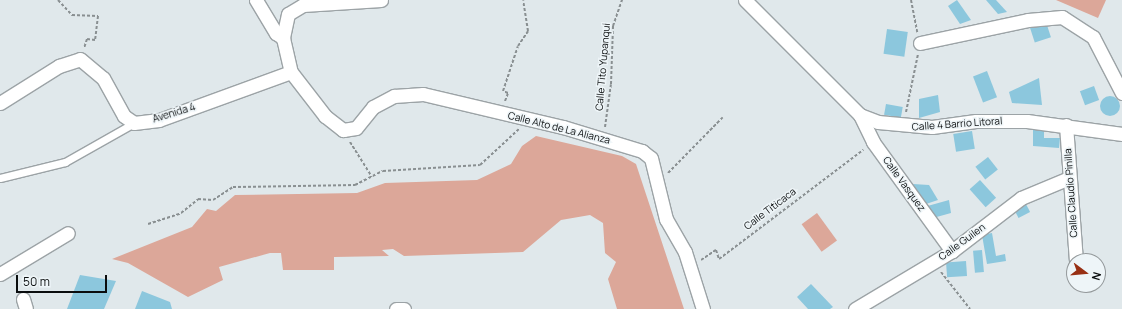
<!DOCTYPE html>
<style>
body{margin:0}
#map{position:relative;width:1122px;height:309px;overflow:hidden;background:#e0e8eb;font-family:Manrope,sans-serif}
div>[style]{position:absolute}
[style*='--x']{left:calc(var(--x)*1px);top:calc(var(--y)*1px);width:calc(var(--w)*1px);rotate:calc(var(--a)*1deg)}
.green>*{inset:0;background:#dca799;transform-origin:0 0}
.building>*{inset:0;background:#8cc7dd;transform-origin:0 0}
.round{border-radius:50%}
.path>*{height:2px;margin-top:-1px;transform-origin:0;background:repeating-linear-gradient(90deg,#898f91 0 3px,transparent 0 5px)}
.roads{filter:drop-shadow(1px 0 #9ca3a6) drop-shadow(-1px 0 #9ca3a6) drop-shadow(0 1px #9ca3a6) drop-shadow(0 -1px #9ca3a6)}
.service>*{height:7px;margin:-3.5px;padding:0 3.5px;transform-origin:3.5px;border-radius:3.5px;background:#fff}
.minor>*{height:13px;margin:-6.5px;padding:0 6.5px;transform-origin:6.5px;border-radius:6.5px;background:#fff}
span{translate:-50% -50%;white-space:nowrap;text-align:center;line-height:1.15;-webkit-text-stroke:3px #eef5f8;paint-order:stroke}
.street-label{font-size:10px;color:#0a0d0e}
.north{position:absolute;left:1066px;top:253px;width:40px;height:40px;box-sizing:border-box;background:#eef5f8;border:1px solid #93989a;border-radius:50%;rotate:106deg;font-size:11px;font-weight:700;line-height:16px;text-align:center;color:#0a0d0e}
.north::after{content:'';display:block;margin:auto;width:14px;height:18px;background:#983014;clip-path:polygon(50% 0,100% 100%,50% 72%,0 100%)}
.scale{position:absolute;left:16px;top:275px;width:91px;height:18px;box-sizing:border-box;border:2px solid #0a0d0e;border-top:0;padding-left:5px;font-size:12px;line-height:14px;white-space:nowrap;color:#0a0d0e;-webkit-text-stroke:3px #eef5f8;paint-order:stroke}
</style>
<div id="map">
<div class="green">
<div style="clip-path:polygon(1056px 0,1106px 0,1098px 18px)"></div>
<div style="clip-path:polygon(536px 136px,622px 156px,636px 164px,684px 309px,617px 309px,608px 279px,616px 262px,605px 253px,603px 223px,590px 215px,561px 220px,523px 252px,404px 256px,393px 249px,382px 250px,389px 256px,334px 257px,334px 270px,283px 270px,281px 253px,270px 253px,219px 267px,223px 280px,188px 297px,128px 263px,112px 259px,192px 227px,207px 209px,216px 211px,235px 195px,357px 193px,385px 183px,477px 180px,511px 164px,522px 146px)"></div>
<div style="left:817px;top:213px;width:34px;height:19px;rotate:54deg"></div>
</div>
<div class="building">
<div style="clip-path:polygon(957px 0,971px 20px,960px 24px,948px 6px)"></div>
<div style="clip-path:polygon(986px 0,996px 0,1007px 12px,998px 14px)"></div>
<div style="left:1046px;top:22px;width:16px;height:17px;rotate:72deg"></div>
<div style="left:887px;top:29px;width:21px;height:25px;rotate:8deg"></div>
<div style="left:987px;top:71px;width:28px;height:15px;rotate:69deg"></div>
<div style="clip-path:polygon(1039px 78px,1042px 105px,1012px 103px,1009px 92px)"></div>
<div style="left:1094px;top:86px;width:15px;height:15px;rotate:70deg"></div>
<div style="clip-path:polygon(938px 95px,940px 112px,919px 118px,919px 99px)"></div>
<div class="round" style="left:1100px;top:96px;width:20px;height:20px"></div>
<div style="left:886px;top:104px;width:17px;height:11px;rotate:10deg"></div>
<div style="clip-path:polygon(1033px 126px,1044px 126px,1044px 138px,1060px 138px,1059px 148px,1033px 146px)"></div>
<div style="left:972px;top:131px;width:18px;height:19px;rotate:81deg"></div>
<div style="left:988px;top:157px;width:16px;height:16px;rotate:52deg"></div>
<div style="left:980px;top:180px;width:24px;height:14px;rotate:48deg"></div>
<div style="clip-path:polygon(913px 184px,929px 185px,938px 200px,923px 205px)"></div>
<div style="clip-path:polygon(949px 200px,951px 213px,933px 218px,924px 207px)"></div>
<div style="left:1026px;top:204px;width:9px;height:13px;rotate:63deg"></div>
<div style="clip-path:polygon(992px 233px,996px 256px,1005px 254px,1006px 261px,987px 264px,982px 235px)"></div>
<div style="left:982px;top:250px;width:22px;height:9px;rotate:85deg"></div>
<div style="left:966px;top:261px;width:15px;height:20px;rotate:86deg"></div>
<div style="clip-path:polygon(80px 275px,116px 281px,104px 309px,67px 309px)"></div>
<div style="clip-path:polygon(811px 284px,833px 307px,830px 309px,808px 309px,797px 297px)"></div>
<div style="clip-path:polygon(142px 291px,170px 302px,172px 309px,135px 309px)"></div>
</div>
<div class="path">
<div style="--x:58;--y:0;--w:21;--a:47"></div>
<div style="--x:72;--y:15;--w:26;--a:2"></div>
<div style="--x:98;--y:16;--w:24;--a:97"></div>
<div style="--x:95;--y:40;--w:8;--a:-173"></div>
<div style="--x:87;--y:39;--w:9;--a:108"></div>
<div style="--x:911;--y:0;--w:33;--a:79"></div>
<div style="--x:505;--y:101;--w:9;--a:-69"></div>
<div style="--x:508;--y:93;--w:5;--a:-158"></div>
<div style="--x:503;--y:91;--w:47;--a:-71.6"></div>
<div style="--x:518;--y:46;--w:18;--a:-56"></div>
<div style="--x:528;--y:31;--w:31;--a:-99"></div>
<div style="--x:906;--y:112;--w:59;--a:-78.3"></div>
<div style="--x:605;--y:127;--w:43;--a:-82.1"></div>
<div style="--x:611;--y:84;--w:58;--a:-88"></div>
<div style="--x:613;--y:26;--w:28;--a:-71"></div>
<div style="--x:350;--y:142;--w:41;--a:57.8"></div>
<div style="--x:668;--y:173;--w:78;--a:-45.5"></div>
<div style="--x:148;--y:224;--w:35;--a:-18"></div>
<div style="--x:181;--y:213;--w:22;--a:-39"></div>
<div style="--x:198;--y:199;--w:15;--a:4"></div>
<div style="--x:213;--y:200;--w:24;--a:-33"></div>
<div style="--x:233;--y:187;--w:122;--a:-0.9"></div>
<div style="--x:355;--y:185;--w:31;--a:-27"></div>
<div style="--x:383;--y:171;--w:97;--a:-3.5"></div>
<div style="--x:480;--y:165;--w:53;--a:-42.7"></div>
<div style="--x:701;--y:260;--w:18;--a:-34"></div>
<div style="--x:716;--y:250;--w:9;--a:72"></div>
<div style="--x:719;--y:259;--w:181;--a:-37.1"></div>
<div style="--x:941;--y:272;--w:47;--a:51.9"></div>
</div>
<div class="roads">
<div class="service">
<div style="--x:0;--y:178;--w:67;--a:-13.8"></div>
<div style="--x:65;--y:162;--w:79;--a:-29.5"></div>
</div>
<div class="minor">
<div style="--x:256;--y:0;--w:39;--a:59"></div>
<div style="--x:276;--y:33;--w:9;--a:36"></div>
<div style="--x:381;--y:0;--w:78;--a:176.3"></div>
<div style="--x:303;--y:5;--w:17;--a:149"></div>
<div style="--x:288;--y:14;--w:25;--a:102"></div>
<div style="--x:283;--y:38;--w:35;--a:77"></div>
<div style="--x:291;--y:72;--w:56;--a:52.3"></div>
<div style="--x:325;--y:116;--w:23;--a:38"></div>
<div style="--x:343;--y:130;--w:13;--a:-9"></div>
<div style="--x:356;--y:128;--w:27;--a:-51"></div>
<div style="--x:373;--y:107;--w:24;--a:-28"></div>
<div style="--x:394;--y:96;--w:29;--a:-4"></div>
<div style="--x:423;--y:94;--w:144;--a:13.3"></div>
<div style="--x:563;--y:127;--w:83;--a:16.9"></div>
<div style="--x:642;--y:151;--w:11;--a:38"></div>
<div style="--x:651;--y:158;--w:63;--a:76.2"></div>
<div style="--x:666;--y:219;--w:38;--a:60"></div>
<div style="--x:685;--y:252;--w:60;--a:72.5"></div>
<div style="--x:745;--y:0;--w:163;--a:45"></div>
<div style="--x:860;--y:115;--w:19;--a:21"></div>
<div style="--x:878;--y:122;--w:54;--a:5.3"></div>
<div style="--x:932;--y:127;--w:44;--a:-7.8"></div>
<div style="--x:976;--y:121;--w:51;--a:0"></div>
<div style="--x:1027;--y:121;--w:96;--a:7.8"></div>
<div style="--x:920;--y:43;--w:110;--a:-12"></div>
<div style="--x:1028;--y:20;--w:34;--a:-5"></div>
<div style="--x:1062;--y:17;--w:37;--a:33"></div>
<div style="--x:1093;--y:37;--w:63;--a:62.6"></div>
<div style="--x:0;--y:103;--w:70;--a:-32.1"></div>
<div style="--x:59;--y:66;--w:22;--a:-18"></div>
<div style="--x:80;--y:59;--w:30;--a:40"></div>
<div style="--x:103;--y:78;--w:43;--a:61.1"></div>
<div style="--x:124;--y:116;--w:12;--a:35"></div>
<div style="--x:134;--y:123;--w:25;--a:-7"></div>
<div style="--x:159;--y:120;--w:140;--a:-20"></div>
<div style="--x:860;--y:115;--w:30;--a:64"></div>
<div style="--x:873;--y:142;--w:135;--a:54.1"></div>
<div style="--x:1066;--y:125;--w:136;--a:85.8"></div>
<div style="--x:0;--y:274;--w:79;--a:-31.1"></div>
<div style="--x:23;--y:299;--w:10;--a:73"></div>
<div style="--x:396;--y:309;--w:8;--a:0"></div>
<div style="--x:855;--y:309;--w:113;--a:-30.9"></div>
<div style="--x:952;--y:251;--w:87;--a:-37.5"></div>
<div style="--x:1021;--y:198;--w:52;--a:-22.6"></div>
</div>
</div>
<div class="street-label">
<span style="left:603px;top:67px;rotate:-85deg">Calle Tito Yupanqui</span>
<span style="left:174px;top:113px;rotate:-17deg">Avenida 4</span>
<span style="left:957px;top:124px;rotate:-4deg">Calle 4 Barrio Litoral</span>
<span style="left:559px;top:128px;rotate:14deg">Calle Alto de La Alianza</span>
<span style="left:904px;top:184px;rotate:54deg">Calle Vasquez</span>
<span style="left:1071px;top:193px;rotate:-94deg">Calle Claudio Pinilla</span>
<span style="left:770px;top:209px;rotate:-37deg">Calle Titicaca</span>
<span style="left:962px;top:242px;rotate:-36deg">Calle Guilen</span>
</div>
<div class="north">N</div>
<div class="scale">50 m</div>
</div>
